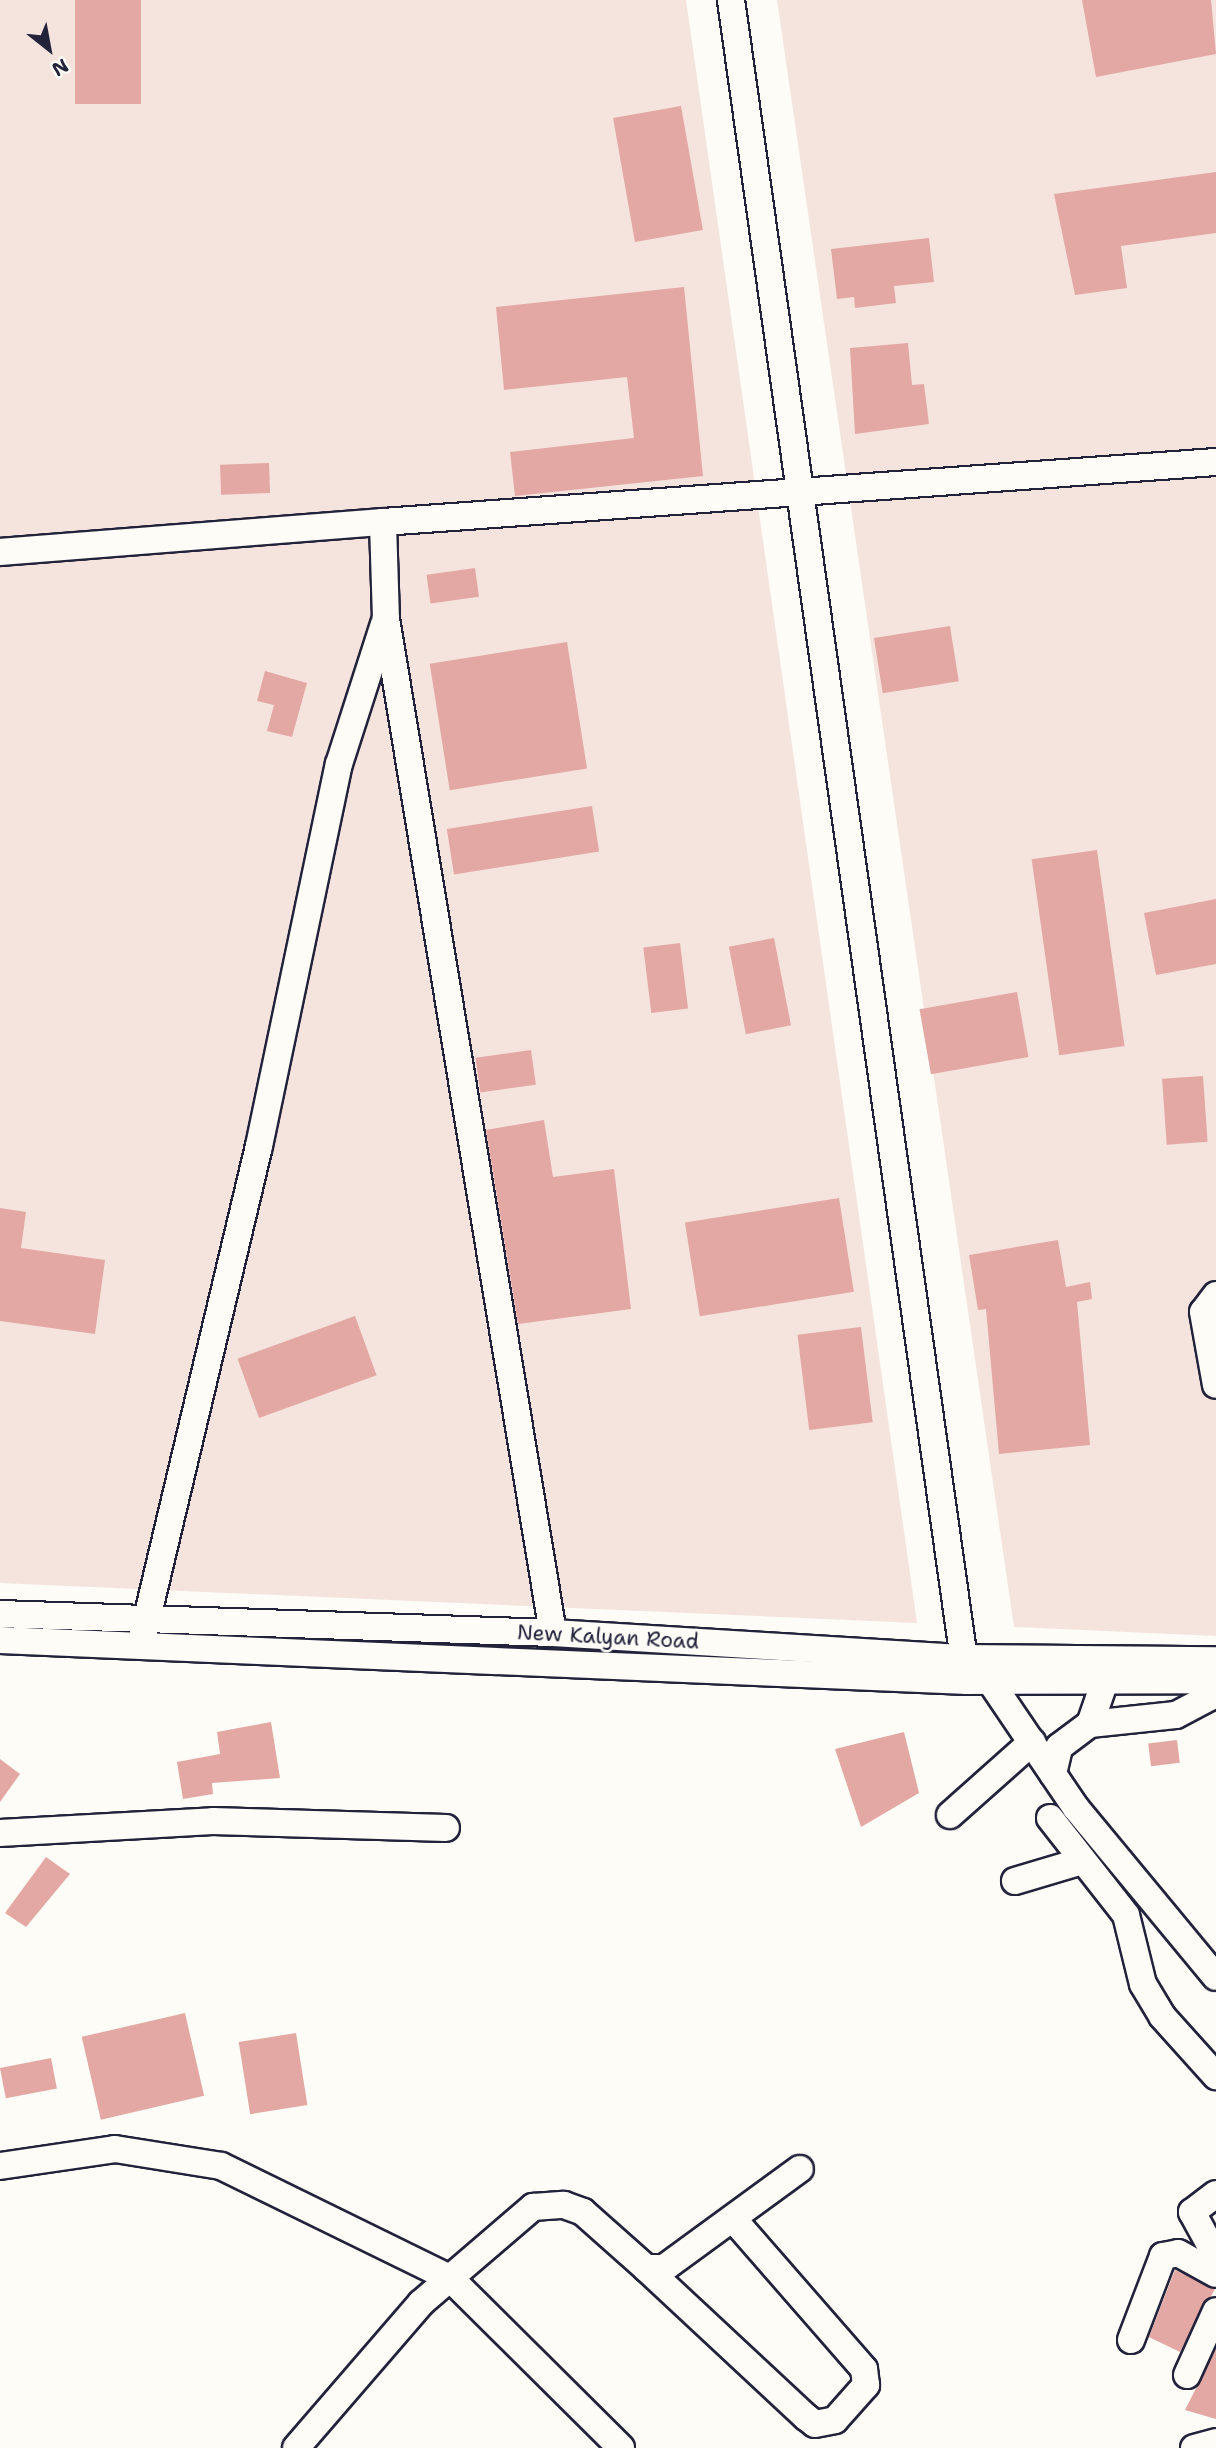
<!DOCTYPE html>
<style>
body{margin:0}
#map{position:relative;width:1216px;height:2448px;overflow:hidden;background:#fdfcf7;font-family:"Shantell Sans",sans-serif}
div>[style]{position:absolute}
[style*='--x']{left:calc(var(--x)*1px);top:calc(var(--y)*1px);width:calc(var(--w)*1px);rotate:calc(var(--a)*1deg)}
.built>*{inset:0;background:#f5e3de}
.building>*{inset:0;background:#e3a8a3;transform-origin:0 0}
.roads{filter:drop-shadow(2px 0 #22223b) drop-shadow(-2px 0 #22223b) drop-shadow(0 2px #22223b) drop-shadow(0 -2px #22223b)}
.minor>*{height:26px;margin:-13px;padding:0 13px;transform-origin:13px;border-radius:13px;background:#fdfcf7}
span{translate:-50% -50%;white-space:nowrap;text-align:center;line-height:1.15;-webkit-text-stroke:5px #fdfcf7;paint-order:stroke}
.street-label{font-size:21px;color:#22223b}
.north{position:absolute;left:14px;top:14px;width:70px;height:70px;-webkit-text-stroke:5px #fdfcf7;paint-order:stroke;rotate:149deg;font-size:19px;font-weight:700;line-height:28px;text-align:center;color:#22223b}
.north::after{content:'';display:block;margin:auto;width:24px;height:32px;background:#22223b;clip-path:polygon(50% 0,100% 100%,50% 72%,0 100%)}
</style>
<div id="map">
<div class="built">
<div style="clip-path:polygon(0 0,686px 0,917px 1623px,0 1583px)"></div>
<div style="clip-path:polygon(777px 0,1216px 0,1216px 1636px,1014px 1627px)"></div>
</div>
<div class="building">
<div style="left:75px;top:0;width:66px;height:104px"></div>
<div style="clip-path:polygon(1082px 0,1211px 0,1216px 54px,1096px 77px)"></div>
<div style="left:681px;top:106px;width:126px;height:69px;rotate:80deg"></div>
<div style="clip-path:polygon(1216px 172px,1216px 233px,1121px 246px,1127px 288px,1075px 295px,1054px 194px)"></div>
<div style="clip-path:polygon(929px 238px,934px 282px,894px 286px,896px 303px,855px 308px,854px 297px,837px 299px,831px 249px)"></div>
<div style="clip-path:polygon(684px 287px,703px 476px,515px 496px,510px 452px,634px 438px,627px 377px,504px 390px,496px 307px)"></div>
<div style="clip-path:polygon(908px 343px,912px 385px,924px 384px,929px 424px,855px 434px,850px 348px)"></div>
<div style="left:269px;top:463px;width:30px;height:49px;rotate:88deg"></div>
<div style="left:475px;top:568px;width:29px;height:49px;rotate:82deg"></div>
<div style="left:950px;top:626px;width:56px;height:77px;rotate:81deg"></div>
<div style="left:567px;top:642px;width:128px;height:139px;rotate:81deg"></div>
<div style="clip-path:polygon(265px 671px,307px 683px,292px 737px,267px 731px,274px 705px,257px 701px)"></div>
<div style="left:592px;top:806px;width:46px;height:147px;rotate:81deg"></div>
<div style="left:1097px;top:850px;width:198px;height:66px;rotate:82deg"></div>
<div style="clip-path:polygon(1216px 899px,1216px 964px,1156px 975px,1144px 913px)"></div>
<div style="left:774px;top:938px;width:89px;height:46px;rotate:79deg"></div>
<div style="left:680px;top:943px;width:66px;height:37px;rotate:83deg"></div>
<div style="left:1017px;top:992px;width:66px;height:99px;rotate:80deg"></div>
<div style="left:531px;top:1050px;width:35px;height:56px;rotate:82deg"></div>
<div style="left:1203px;top:1076px;width:66px;height:41px;rotate:86deg"></div>
<div style="clip-path:polygon(544px 1120px,553px 1177px,614px 1169px,631px 1309px,518px 1324px,486px 1130px)"></div>
<div style="left:839px;top:1198px;width:95px;height:156px;rotate:81deg"></div>
<div style="clip-path:polygon(0 1208px,26px 1212px,21px 1248px,105px 1260px,95px 1334px,0 1321px)"></div>
<div style="clip-path:polygon(1058px 1240px,1066px 1287px,1090px 1282px,1092px 1299px,1077px 1302px,1090px 1445px,999px 1454px,986px 1309px,978px 1310px,969px 1255px)"></div>
<div style="left:355px;top:1316px;width:63px;height:125px;rotate:70deg"></div>
<div style="left:861px;top:1327px;width:96px;height:64px;rotate:83deg"></div>
<div style="clip-path:polygon(271px 1722px,280px 1778px,212px 1783px,213px 1794px,183px 1799px,177px 1762px,220px 1754px,217px 1732px)"></div>
<div style="clip-path:polygon(904px 1732px,919px 1793px,861px 1827px,835px 1749px)"></div>
<div style="left:1177px;top:1740px;width:23px;height:29px;rotate:83deg"></div>
<div style="clip-path:polygon(0 1759px,20px 1774px,0 1802px)"></div>
<div style="clip-path:polygon(46px 1857px,70px 1874px,26px 1927px,5px 1913px)"></div>
<div style="left:185px;top:2013px;width:85px;height:106px;rotate:77deg"></div>
<div style="left:296px;top:2033px;width:73px;height:58px;rotate:81deg"></div>
<div style="left:51px;top:2058px;width:31px;height:52px;rotate:79deg"></div>
<div style="clip-path:polygon(1175px 2270px,1215px 2289px,1180px 2352px,1149px 2337px)"></div>
<div style="clip-path:polygon(1216px 2349px,1216px 2419px,1185px 2410px)"></div>
</div>
<div class="roads">
<div class="minor">
<div style="--x:731;--y:0;--w:1697;--a:82.01"></div>
<div style="--x:0;--y:552;--w:384;--a:-4.5"></div>
<div style="--x:1216;--y:1295;--w:21;--a:127"></div>
<div style="--x:1203;--y:1312;--w:74;--a:79.9"></div>
<div style="--x:0;--y:1614;--w:553;--a:1.97"></div>
<div style="--x:553;--y:1633;--w:412;--a:3.5"></div>
<div style="--x:964;--y:1658;--w:252;--a:0.5"></div>
<div style="--x:553;--y:1633;--w:1028;--a:-99.35"></div>
<div style="--x:386;--y:619;--w:97;--a:-91.8"></div>
<div style="--x:383;--y:522;--w:835;--a:-4.12"></div>
<div style="--x:143;--y:1635;--w:503;--a:-76.66"></div>
<div style="--x:259;--y:1146;--w:390;--a:-78.2"></div>
<div style="--x:339;--y:764;--w:147;--a:-72.2"></div>
<div style="--x:0;--y:1640;--w:968;--a:2.43"></div>
<div style="--x:967;--y:1681;--w:249;--a:-0.2"></div>
<div style="--x:990;--y:1681;--w:153;--a:55.9"></div>
<div style="--x:1076;--y:1808;--w:219;--a:50.4"></div>
<div style="--x:1090;--y:1724;--w:86;--a:-6"></div>
<div style="--x:1176;--y:1715;--w:38;--a:-28"></div>
<div style="--x:1210;--y:1697;--w:13;--a:-63"></div>
<div style="--x:1053;--y:1774;--w:28;--a:-77"></div>
<div style="--x:1059;--y:1747;--w:39;--a:-37"></div>
<div style="--x:1090;--y:1724;--w:46;--a:-70.8"></div>
<div style="--x:950;--y:1815;--w:110;--a:-41.7"></div>
<div style="--x:1050;--y:1818;--w:123;--a:51.9"></div>
<div style="--x:1126;--y:1915;--w:71;--a:76.2"></div>
<div style="--x:1143;--y:1984;--w:37;--a:59"></div>
<div style="--x:1162;--y:2016;--w:81;--a:48"></div>
<div style="--x:0;--y:1833;--w:213;--a:-3.2"></div>
<div style="--x:213;--y:1821;--w:233;--a:1.7"></div>
<div style="--x:1015;--y:1881;--w:70;--a:-16.6"></div>
<div style="--x:0;--y:2166;--w:116;--a:-8.4"></div>
<div style="--x:115;--y:2149;--w:107;--a:9.1"></div>
<div style="--x:221;--y:2166;--w:255;--a:26.1"></div>
<div style="--x:450;--y:2278;--w:241;--a:44.8"></div>
<div style="--x:1216;--y:2194;--w:30;--a:143"></div>
<div style="--x:1192;--y:2212;--w:50;--a:61.4"></div>
<div style="--x:646;--y:2268;--w:219;--a:43"></div>
<div style="--x:806;--y:2417;--w:11;--a:38"></div>
<div style="--x:815;--y:2424;--w:20;--a:-11"></div>
<div style="--x:835;--y:2420;--w:47;--a:-48.5"></div>
<div style="--x:866;--y:2385;--w:16;--a:-97"></div>
<div style="--x:864;--y:2369;--w:198;--a:-131.1"></div>
<div style="--x:1131;--y:2340;--w:90;--a:-69.1"></div>
<div style="--x:1163;--y:2256;--w:15;--a:-11"></div>
<div style="--x:1178;--y:2253;--w:43;--a:28.9"></div>
<div style="--x:1187;--y:2375;--w:70;--a:-65.6"></div>
<div style="--x:296;--y:2448;--w:191;--a:-49.2"></div>
<div style="--x:421;--y:2303;--w:148;--a:-40.6"></div>
<div style="--x:533;--y:2207;--w:31;--a:-4"></div>
<div style="--x:564;--y:2205;--w:20;--a:20"></div>
<div style="--x:583;--y:2212;--w:84;--a:41.6"></div>
<div style="--x:646;--y:2268;--w:18;--a:0"></div>
<div style="--x:664;--y:2268;--w:168;--a:-36.1"></div>
<div style="--x:1194;--y:2448;--w:23;--a:-15"></div>
</div>
</div>
<div class="street-label">
<span style="left:608px;top:1637px;rotate:3deg">New Kalyan Road</span>
</div>
<div class="north">N</div>
</div>
